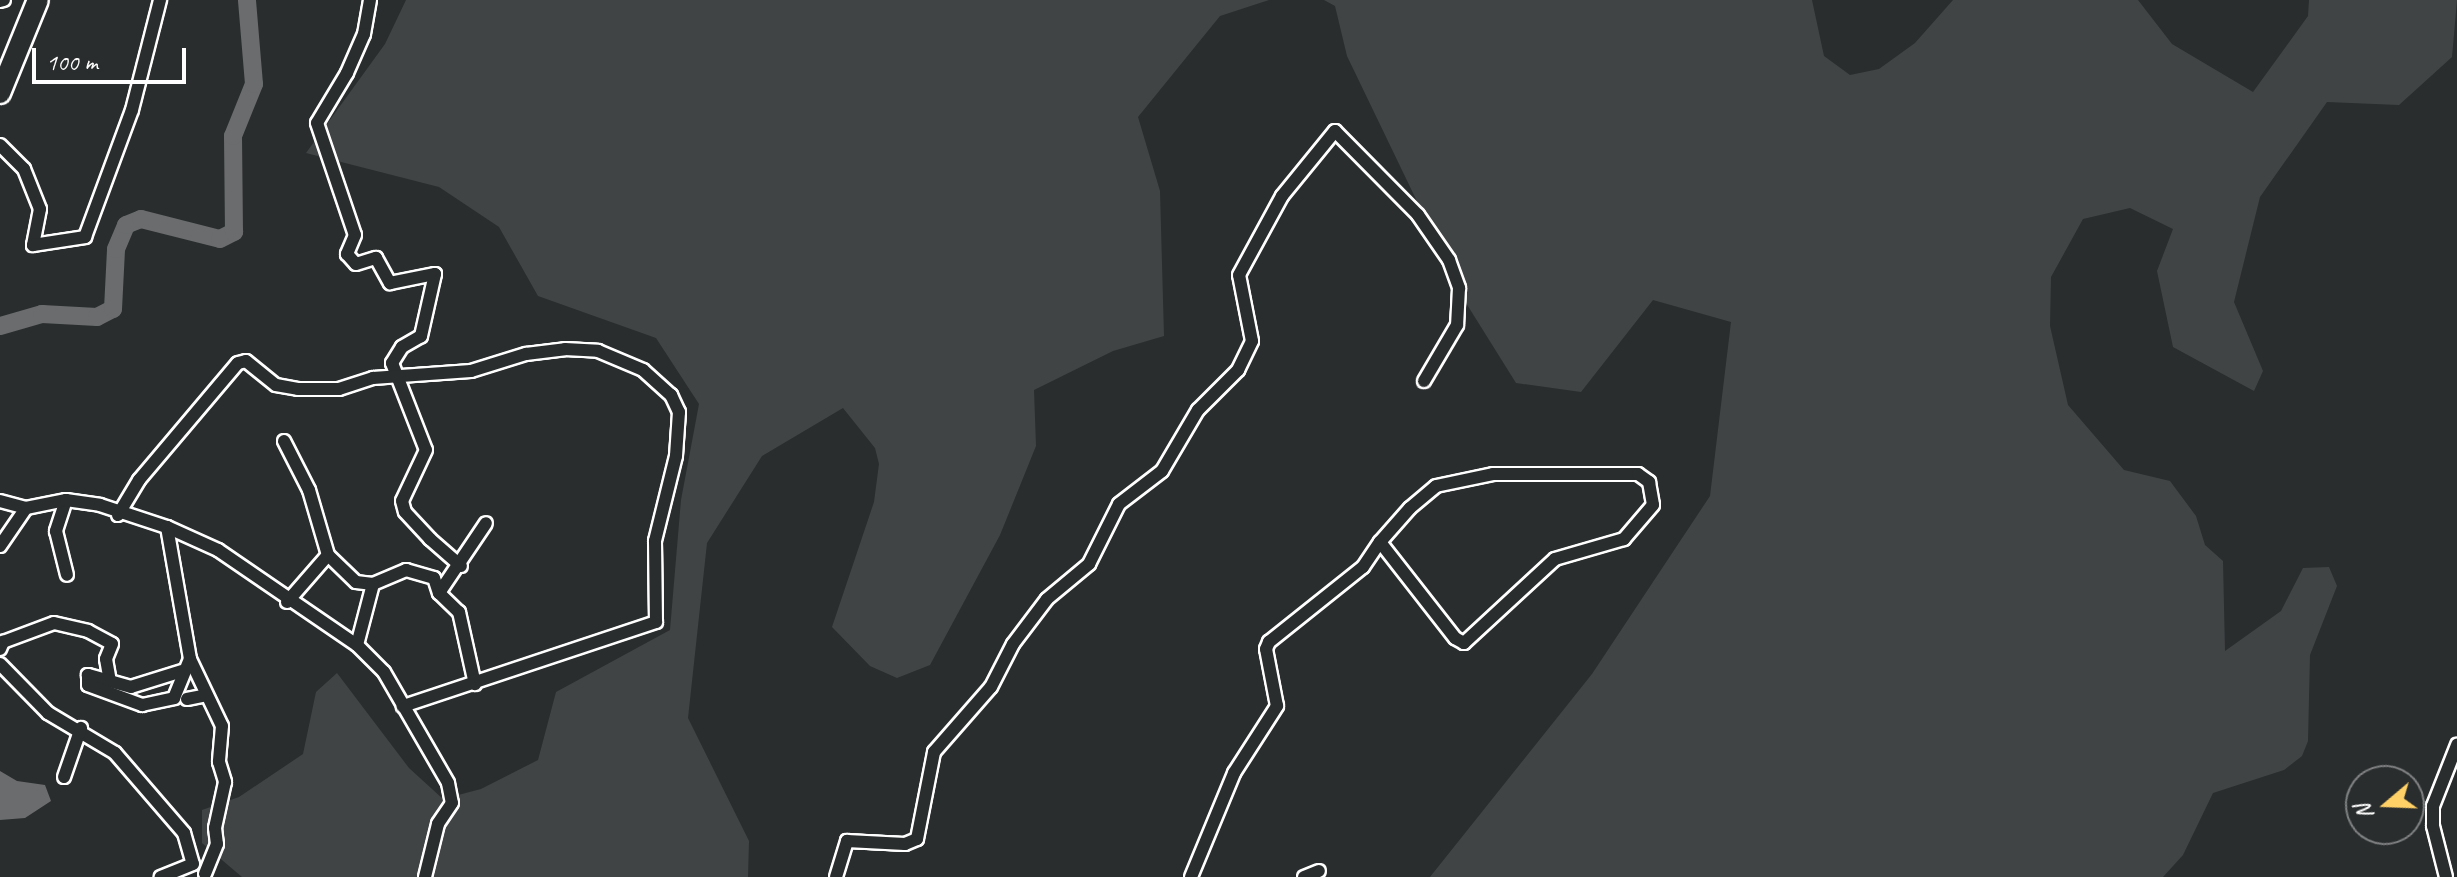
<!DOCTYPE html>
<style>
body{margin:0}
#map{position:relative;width:2457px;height:877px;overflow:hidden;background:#2a2d2e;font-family:Caveat,sans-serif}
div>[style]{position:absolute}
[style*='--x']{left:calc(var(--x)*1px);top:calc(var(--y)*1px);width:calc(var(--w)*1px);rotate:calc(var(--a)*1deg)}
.green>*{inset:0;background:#414445}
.water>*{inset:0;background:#6a6c6d}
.river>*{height:18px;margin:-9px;padding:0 9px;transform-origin:9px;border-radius:9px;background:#6a6c6d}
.roads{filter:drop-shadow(2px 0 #fff) drop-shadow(-2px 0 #fff) drop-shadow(0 2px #fff) drop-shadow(0 -2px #fff)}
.street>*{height:12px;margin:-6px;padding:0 6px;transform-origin:6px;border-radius:6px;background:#2a2d2e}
.primary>*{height:20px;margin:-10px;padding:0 10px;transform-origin:10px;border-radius:10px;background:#2a2d2e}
span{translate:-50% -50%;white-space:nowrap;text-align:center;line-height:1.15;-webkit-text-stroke:8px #2a2d2e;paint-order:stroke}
.north{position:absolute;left:2345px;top:765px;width:80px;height:80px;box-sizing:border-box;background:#2a2d2e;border:2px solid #7f8182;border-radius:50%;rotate:251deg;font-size:22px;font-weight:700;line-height:32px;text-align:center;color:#fff}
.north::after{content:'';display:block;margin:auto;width:28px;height:36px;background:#ffd166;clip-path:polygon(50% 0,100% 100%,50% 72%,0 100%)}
.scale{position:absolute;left:32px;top:48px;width:154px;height:36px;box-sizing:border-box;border:4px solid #fff;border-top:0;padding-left:10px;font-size:24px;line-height:28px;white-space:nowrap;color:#fff;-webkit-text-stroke:6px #2a2d2e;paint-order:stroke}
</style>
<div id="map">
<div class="green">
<div style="clip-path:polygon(406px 0,1269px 0,1220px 16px,1138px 117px,1160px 191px,1164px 336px,1113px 351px,1034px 390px,1036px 446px,1000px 535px,930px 665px,897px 678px,870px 666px,832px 627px,874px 502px,879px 464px,875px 448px,843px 408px,762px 456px,707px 543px,688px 718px,749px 841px,748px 877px,242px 877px,202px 843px,202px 810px,239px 797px,303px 754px,316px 692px,337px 673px,409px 768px,443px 799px,481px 789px,538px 760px,556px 692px,670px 630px,681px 500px,699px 404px,656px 338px,538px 296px,499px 227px,439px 187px,306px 153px,385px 44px)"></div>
<div style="clip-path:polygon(1324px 0,1812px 0,1824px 56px,1850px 75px,1879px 69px,1915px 43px,1953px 0,2138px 0,2172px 44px,2253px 92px,2308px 16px,2309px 0,2457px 0,2452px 57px,2399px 105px,2327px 102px,2260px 197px,2234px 302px,2263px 371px,2254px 391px,2173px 347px,2157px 271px,2173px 229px,2130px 208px,2083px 219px,2051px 277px,2050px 326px,2068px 405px,2124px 470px,2170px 481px,2196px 516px,2205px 545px,2223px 561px,2225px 651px,2281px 611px,2303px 568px,2329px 567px,2337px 586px,2310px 655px,2308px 741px,2302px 756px,2284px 770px,2213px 793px,2183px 855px,2163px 877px,1430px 877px,1592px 674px,1710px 496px,1731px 322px,1653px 300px,1581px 392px,1516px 383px,1466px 303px,1347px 56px,1335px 6px)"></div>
</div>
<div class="water">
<div style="clip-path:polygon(0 771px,17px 781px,45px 785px,51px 801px,25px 818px,0 820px)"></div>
</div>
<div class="river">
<div style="--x:0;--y:326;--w:44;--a:-15.9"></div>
<div style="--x:42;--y:314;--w:55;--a:3.1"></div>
<div style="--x:97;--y:317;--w:18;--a:-27"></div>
<div style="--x:113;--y:309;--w:60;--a:-87.1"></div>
<div style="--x:116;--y:249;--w:26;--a:-67"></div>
<div style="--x:126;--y:225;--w:16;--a:-22"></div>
<div style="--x:141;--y:219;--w:81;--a:14.2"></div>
<div style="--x:220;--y:239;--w:16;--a:-27"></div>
<div style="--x:234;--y:232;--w:96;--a:-90.6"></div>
<div style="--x:233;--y:136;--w:56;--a:-68"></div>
<div style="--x:254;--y:84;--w:84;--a:-94.8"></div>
</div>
<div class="roads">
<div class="street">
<div style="--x:370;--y:0;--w:35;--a:100"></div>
<div style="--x:364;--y:34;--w:43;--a:113.6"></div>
<div style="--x:347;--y:73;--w:58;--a:121"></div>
<div style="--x:317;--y:123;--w:118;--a:71.3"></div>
<div style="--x:355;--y:235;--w:21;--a:113"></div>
<div style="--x:347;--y:254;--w:13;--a:48"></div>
<div style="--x:356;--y:264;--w:21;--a:-17"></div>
<div style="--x:376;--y:258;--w:29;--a:61"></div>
<div style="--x:390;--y:283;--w:46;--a:-11.3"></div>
<div style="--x:435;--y:274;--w:64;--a:102.7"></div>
<div style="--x:421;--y:336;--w:22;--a:150"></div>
<div style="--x:402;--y:347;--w:19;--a:122"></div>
<div style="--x:392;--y:363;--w:93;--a:68.7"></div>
<div style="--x:426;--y:450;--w:56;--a:115.2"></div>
<div style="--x:402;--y:501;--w:11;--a:75"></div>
<div style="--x:405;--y:512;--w:37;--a:47"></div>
<div style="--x:430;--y:539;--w:41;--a:41.1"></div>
<div style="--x:0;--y:1;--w:4;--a:-14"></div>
<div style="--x:0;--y:145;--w:34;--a:45"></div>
<div style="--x:24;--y:169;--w:43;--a:68.2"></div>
<div style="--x:40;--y:209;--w:37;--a:101"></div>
<div style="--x:33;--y:245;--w:53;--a:-8.7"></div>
<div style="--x:85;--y:237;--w:135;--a:-69.7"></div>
<div style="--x:132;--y:110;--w:114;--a:-75.7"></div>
<div style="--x:284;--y:441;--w:55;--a:63"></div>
<div style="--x:309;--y:490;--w:68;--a:73.7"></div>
<div style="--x:328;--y:555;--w:39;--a:44"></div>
<div style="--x:356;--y:582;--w:17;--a:7"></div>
<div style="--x:373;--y:584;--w:36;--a:-23"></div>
<div style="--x:406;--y:570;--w:29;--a:16"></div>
<div style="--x:434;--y:578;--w:16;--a:72"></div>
<div style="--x:439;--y:593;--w:28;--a:44"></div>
<div style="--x:459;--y:612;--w:74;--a:77.5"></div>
<div style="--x:66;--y:500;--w:33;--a:108"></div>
<div style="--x:56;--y:531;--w:45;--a:76"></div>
<div style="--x:0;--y:501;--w:27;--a:15"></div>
<div style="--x:26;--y:508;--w:41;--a:-11.3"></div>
<div style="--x:66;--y:500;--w:34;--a:8"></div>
<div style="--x:100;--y:505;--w:71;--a:18.2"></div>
<div style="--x:167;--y:527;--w:56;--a:24.3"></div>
<div style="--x:218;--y:550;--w:168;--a:34.4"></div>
<div style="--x:357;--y:645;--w:38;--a:45"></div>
<div style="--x:384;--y:672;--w:128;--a:60"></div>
<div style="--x:448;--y:783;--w:20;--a:79"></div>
<div style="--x:452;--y:803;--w:25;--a:124"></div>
<div style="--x:438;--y:824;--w:55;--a:103.8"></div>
<div style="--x:118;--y:515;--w:41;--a:-59"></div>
<div style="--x:139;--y:480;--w:153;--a:-49.8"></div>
<div style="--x:238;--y:363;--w:8;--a:-14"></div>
<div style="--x:246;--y:361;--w:38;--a:39"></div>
<div style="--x:276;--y:385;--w:22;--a:10"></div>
<div style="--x:298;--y:389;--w:41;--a:0"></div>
<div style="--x:339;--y:389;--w:36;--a:-18"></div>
<div style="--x:373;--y:378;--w:98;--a:-4.1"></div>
<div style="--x:471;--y:371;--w:58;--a:-17.2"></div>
<div style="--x:526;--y:354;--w:39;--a:-7"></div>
<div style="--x:565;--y:349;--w:33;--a:3"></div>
<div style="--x:598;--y:351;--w:49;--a:22.9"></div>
<div style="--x:643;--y:370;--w:38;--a:42"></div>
<div style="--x:671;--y:395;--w:19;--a:65"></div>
<div style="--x:679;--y:412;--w:44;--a:93.9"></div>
<div style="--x:676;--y:456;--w:88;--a:103.9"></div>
<div style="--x:655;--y:541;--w:81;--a:89.3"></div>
<div style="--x:656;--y:622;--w:267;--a:161.6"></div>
<div style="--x:167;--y:527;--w:134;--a:80.1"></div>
<div style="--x:190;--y:659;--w:74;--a:64.5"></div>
<div style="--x:222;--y:726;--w:36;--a:95"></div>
<div style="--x:219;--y:762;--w:21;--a:73"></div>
<div style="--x:225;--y:782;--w:47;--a:102.3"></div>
<div style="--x:215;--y:828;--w:16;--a:83"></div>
<div style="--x:217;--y:844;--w:32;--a:112"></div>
<div style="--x:0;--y:546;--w:46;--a:-55.6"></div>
<div style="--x:439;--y:593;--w:84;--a:-56.1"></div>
<div style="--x:287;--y:602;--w:62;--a:-48.9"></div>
<div style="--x:357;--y:645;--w:63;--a:-75.3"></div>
<div style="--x:0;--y:649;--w:8;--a:-67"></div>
<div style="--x:3;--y:642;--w:54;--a:-20.4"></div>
<div style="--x:54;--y:623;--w:35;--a:13"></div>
<div style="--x:88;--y:631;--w:27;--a:28"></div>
<div style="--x:112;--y:644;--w:16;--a:112"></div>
<div style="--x:106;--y:659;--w:23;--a:80"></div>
<div style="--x:0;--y:664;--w:69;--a:45.6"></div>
<div style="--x:48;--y:713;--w:78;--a:30.8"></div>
<div style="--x:115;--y:753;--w:106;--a:49.2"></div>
<div style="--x:184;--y:833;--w:32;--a:74"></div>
<div style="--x:193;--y:864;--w:35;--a:158"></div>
<div style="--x:182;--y:671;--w:53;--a:162.6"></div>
<div style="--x:131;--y:687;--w:45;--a:-164.4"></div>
<div style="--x:88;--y:675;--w:10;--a:90"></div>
<div style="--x:88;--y:685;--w:58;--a:20.3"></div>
<div style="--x:142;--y:705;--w:33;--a:-12"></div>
<div style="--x:174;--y:698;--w:42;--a:-67.7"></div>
<div style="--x:187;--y:699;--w:20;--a:-11"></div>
<div style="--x:64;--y:777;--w:52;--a:-70.9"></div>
<div style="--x:836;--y:877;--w:38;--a:-73"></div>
<div style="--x:847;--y:841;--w:58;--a:3"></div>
<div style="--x:905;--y:844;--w:13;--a:-23"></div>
<div style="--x:917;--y:839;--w:89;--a:-78.9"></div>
<div style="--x:934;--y:752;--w:86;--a:-48.8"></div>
<div style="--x:991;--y:687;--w:48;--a:-62.9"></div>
<div style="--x:1013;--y:644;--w:56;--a:-52.9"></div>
<div style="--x:1047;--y:599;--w:55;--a:-39.8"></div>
<div style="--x:1089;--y:564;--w:67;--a:-63.4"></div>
<div style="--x:1119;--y:504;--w:54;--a:-37.5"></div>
<div style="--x:1162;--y:471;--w:71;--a:-59.5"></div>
<div style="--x:1198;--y:410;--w:57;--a:-45"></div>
<div style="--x:1238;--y:370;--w:32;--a:-64"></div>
<div style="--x:1252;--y:341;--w:67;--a:-101.1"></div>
<div style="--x:1239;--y:275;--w:90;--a:-61.4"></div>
<div style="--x:1282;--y:196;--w:84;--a:-50.8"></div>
<div style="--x:1335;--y:131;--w:118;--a:45.3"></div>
<div style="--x:1418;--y:215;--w:55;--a:55.4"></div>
<div style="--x:1449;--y:260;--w:30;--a:70"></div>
<div style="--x:1459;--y:288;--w:37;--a:93"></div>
<div style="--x:1457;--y:325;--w:65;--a:120.5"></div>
<div style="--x:1191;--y:877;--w:113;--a:-67.5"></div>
<div style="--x:1234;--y:773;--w:80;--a:-57.3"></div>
<div style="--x:1277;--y:706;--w:58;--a:-100.9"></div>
<div style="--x:1266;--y:649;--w:8;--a:-67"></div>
<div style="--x:1269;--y:642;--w:120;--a:-38.6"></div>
<div style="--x:1363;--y:567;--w:30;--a:-56"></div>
<div style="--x:1380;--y:542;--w:45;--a:-48.6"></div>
<div style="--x:1410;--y:508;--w:34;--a:-40"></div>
<div style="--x:1436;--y:486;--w:58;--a:-11.9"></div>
<div style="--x:1493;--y:474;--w:145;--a:0"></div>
<div style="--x:1638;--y:474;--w:14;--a:36"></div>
<div style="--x:1649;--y:482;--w:23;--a:80"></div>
<div style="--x:1653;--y:505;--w:45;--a:130.5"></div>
<div style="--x:1624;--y:539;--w:72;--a:163.8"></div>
<div style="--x:1555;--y:559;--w:124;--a:137.3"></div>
<div style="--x:1464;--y:643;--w:10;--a:-151"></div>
<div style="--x:1455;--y:638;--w:122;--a:-128"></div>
<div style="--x:1304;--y:877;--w:16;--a:-22"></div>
<div style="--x:2446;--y:877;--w:53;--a:-104.3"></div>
<div style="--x:2433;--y:826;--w:20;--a:-90"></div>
<div style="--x:2433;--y:806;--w:66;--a:-68.5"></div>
</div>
<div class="primary">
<div style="--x:0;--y:93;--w:100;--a:-67.8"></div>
</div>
</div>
<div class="north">N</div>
<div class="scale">100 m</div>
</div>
